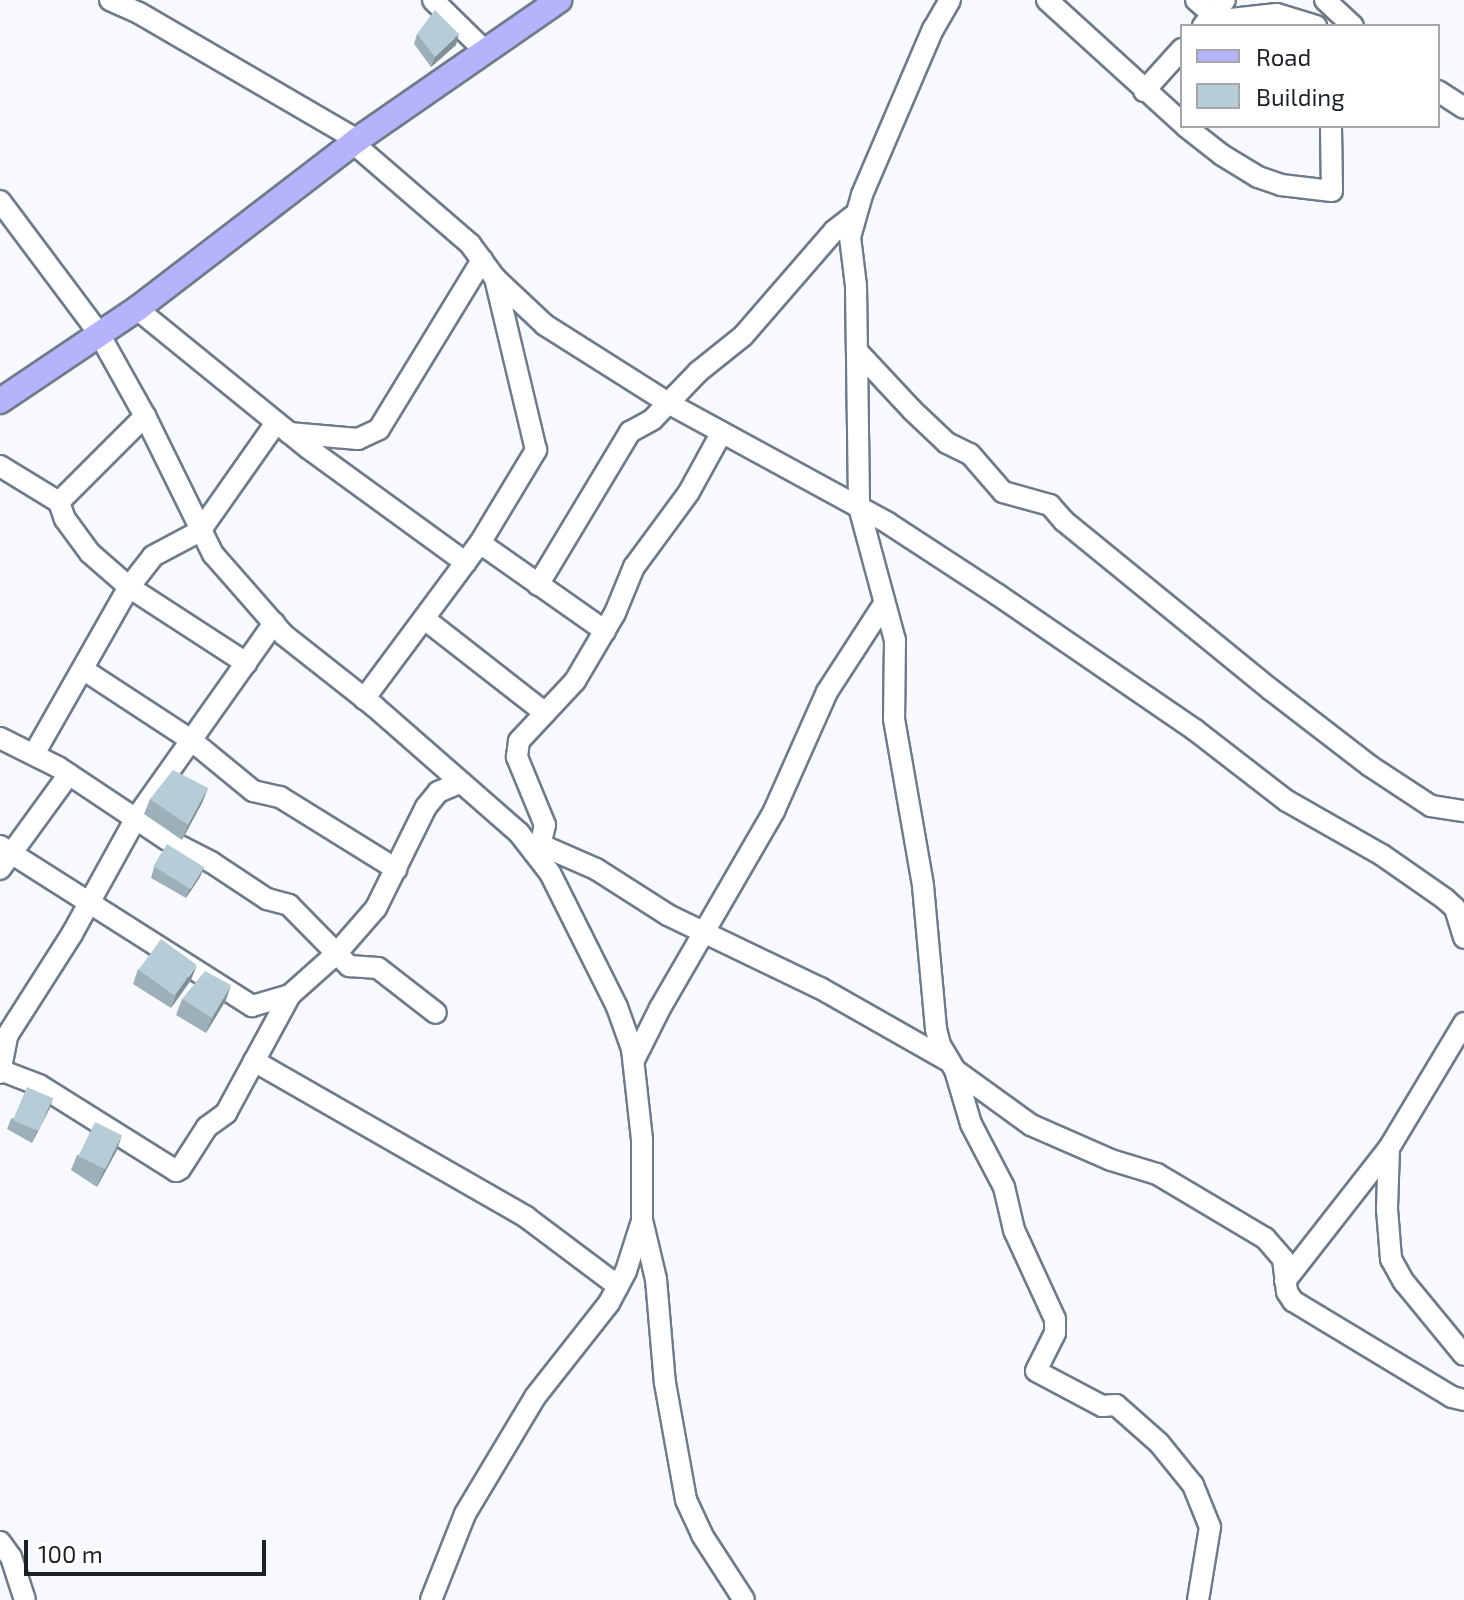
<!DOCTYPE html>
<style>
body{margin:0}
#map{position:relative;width:1464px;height:1600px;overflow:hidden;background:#f7f9fd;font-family:"Exo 2",sans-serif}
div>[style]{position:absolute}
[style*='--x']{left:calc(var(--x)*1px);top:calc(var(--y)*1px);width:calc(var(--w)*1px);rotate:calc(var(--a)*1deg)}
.roads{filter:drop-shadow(2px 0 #6e7b8a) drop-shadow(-2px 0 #6e7b8a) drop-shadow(0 2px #6e7b8a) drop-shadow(0 -2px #6e7b8a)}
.minor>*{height:20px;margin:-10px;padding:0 10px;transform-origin:10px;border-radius:10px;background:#fff}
.major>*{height:24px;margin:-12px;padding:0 12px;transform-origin:12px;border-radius:12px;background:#b6b3fc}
.wall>*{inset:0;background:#9db0b9}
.shaded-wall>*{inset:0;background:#7f9096}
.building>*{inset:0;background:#b6cdd7;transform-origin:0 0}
span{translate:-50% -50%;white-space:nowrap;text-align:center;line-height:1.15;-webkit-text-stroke:8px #fff;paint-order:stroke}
.legend{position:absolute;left:1180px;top:24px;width:260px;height:104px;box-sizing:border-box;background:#fff;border:2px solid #a4a6a9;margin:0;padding:10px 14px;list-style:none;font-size:24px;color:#1c2127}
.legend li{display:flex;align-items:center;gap:16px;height:40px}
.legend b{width:40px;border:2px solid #a4a6a9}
.scale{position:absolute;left:24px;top:1540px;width:242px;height:36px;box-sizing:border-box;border:4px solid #1c2127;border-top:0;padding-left:10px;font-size:24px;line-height:28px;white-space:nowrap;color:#1c2127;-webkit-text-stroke:6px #fff;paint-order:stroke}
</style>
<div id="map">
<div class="roads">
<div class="minor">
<div style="--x:110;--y:0;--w:32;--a:24"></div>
<div style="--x:139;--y:13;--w:252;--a:30.2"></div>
<div style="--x:433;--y:0;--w:73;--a:44.4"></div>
<div style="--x:950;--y:0;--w:34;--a:120"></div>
<div style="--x:933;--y:29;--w:181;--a:113.2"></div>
<div style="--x:862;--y:195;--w:44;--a:105.9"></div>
<div style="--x:850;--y:237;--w:49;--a:83"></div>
<div style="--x:856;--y:286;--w:221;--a:89.2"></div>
<div style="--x:859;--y:507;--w:138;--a:74.9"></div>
<div style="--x:895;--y:640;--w:79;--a:90.7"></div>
<div style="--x:894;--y:719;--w:169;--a:80.1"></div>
<div style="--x:923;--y:886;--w:144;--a:84.8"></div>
<div style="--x:936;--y:1029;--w:16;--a:76"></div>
<div style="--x:940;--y:1045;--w:29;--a:59"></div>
<div style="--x:955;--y:1070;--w:56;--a:73.5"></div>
<div style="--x:971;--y:1124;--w:71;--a:62.4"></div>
<div style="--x:1004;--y:1187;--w:44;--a:76.9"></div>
<div style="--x:1014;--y:1230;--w:98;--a:65.3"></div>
<div style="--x:1055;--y:1319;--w:14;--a:90"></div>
<div style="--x:1055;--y:1333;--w:42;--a:116.6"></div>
<div style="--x:1036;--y:1371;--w:75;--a:27.9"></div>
<div style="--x:1102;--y:1406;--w:14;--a:-4"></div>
<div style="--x:1116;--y:1405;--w:57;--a:41.5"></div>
<div style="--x:1159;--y:1443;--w:54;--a:51"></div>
<div style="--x:1193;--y:1485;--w:45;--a:68"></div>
<div style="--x:1210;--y:1527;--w:74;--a:99.3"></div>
<div style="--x:1047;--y:0;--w:183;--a:42.3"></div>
<div style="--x:1196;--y:0;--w:23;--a:41"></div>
<div style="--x:1213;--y:15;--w:18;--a:13"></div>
<div style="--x:1231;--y:19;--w:46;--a:-6.2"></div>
<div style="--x:1277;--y:14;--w:41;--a:17.1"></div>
<div style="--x:1325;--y:0;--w:38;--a:43"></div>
<div style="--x:1203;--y:26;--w:34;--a:-50"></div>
<div style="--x:1144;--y:91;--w:57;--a:-47.9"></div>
<div style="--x:1438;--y:91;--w:31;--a:33"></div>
<div style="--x:1185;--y:126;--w:47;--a:38.1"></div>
<div style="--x:1222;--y:155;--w:42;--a:31.4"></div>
<div style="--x:1258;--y:177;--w:24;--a:19"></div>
<div style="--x:1281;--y:185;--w:51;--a:6.7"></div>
<div style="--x:1332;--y:191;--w:65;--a:-90.9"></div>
<div style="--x:353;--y:143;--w:155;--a:40.8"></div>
<div style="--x:470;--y:244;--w:42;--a:53.7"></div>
<div style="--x:495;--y:278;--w:69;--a:43.2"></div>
<div style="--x:545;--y:325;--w:148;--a:32.3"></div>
<div style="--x:670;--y:404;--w:248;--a:28.6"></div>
<div style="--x:888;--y:523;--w:131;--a:33.2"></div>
<div style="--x:998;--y:595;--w:239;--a:34.4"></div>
<div style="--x:1195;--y:730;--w:116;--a:37.7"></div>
<div style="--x:1287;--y:801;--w:109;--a:29.6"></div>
<div style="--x:1382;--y:855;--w:77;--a:34.9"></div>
<div style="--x:1445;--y:899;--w:13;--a:42"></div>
<div style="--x:1455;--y:908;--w:31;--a:73"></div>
<div style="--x:0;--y:201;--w:164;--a:53.2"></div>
<div style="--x:98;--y:332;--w:96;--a:60.8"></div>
<div style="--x:145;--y:416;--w:154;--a:63.8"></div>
<div style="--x:213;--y:554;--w:108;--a:48.8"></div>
<div style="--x:284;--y:635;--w:115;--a:38.3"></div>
<div style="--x:374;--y:706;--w:193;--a:41.2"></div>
<div style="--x:519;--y:833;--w:51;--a:52.2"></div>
<div style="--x:550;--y:873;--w:150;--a:63.4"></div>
<div style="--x:617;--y:1007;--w:45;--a:70.3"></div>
<div style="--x:632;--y:1049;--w:92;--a:83.7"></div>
<div style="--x:642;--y:1140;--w:80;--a:90"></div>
<div style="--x:642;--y:1220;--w:61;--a:76.7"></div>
<div style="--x:656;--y:1279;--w:104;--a:85.1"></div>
<div style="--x:665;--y:1383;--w:119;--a:79.8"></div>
<div style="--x:686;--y:1500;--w:38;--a:65"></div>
<div style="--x:702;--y:1535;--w:77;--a:57.1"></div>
<div style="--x:137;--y:309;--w:220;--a:39.1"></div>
<div style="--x:308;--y:448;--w:195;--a:36"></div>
<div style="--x:858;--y:352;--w:79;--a:47"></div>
<div style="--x:912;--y:410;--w:48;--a:43.3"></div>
<div style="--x:947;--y:443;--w:25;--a:26"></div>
<div style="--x:970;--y:454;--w:50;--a:49"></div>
<div style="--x:1003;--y:492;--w:49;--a:15.5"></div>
<div style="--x:1050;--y:505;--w:21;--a:49"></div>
<div style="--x:1064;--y:521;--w:266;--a:39.2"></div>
<div style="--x:1270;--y:689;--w:126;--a:37.6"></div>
<div style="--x:1370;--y:766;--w:73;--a:33.3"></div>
<div style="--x:1431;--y:806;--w:33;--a:9"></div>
<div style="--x:289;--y:433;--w:69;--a:5"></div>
<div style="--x:358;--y:439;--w:23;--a:-25"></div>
<div style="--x:379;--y:429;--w:198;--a:-58.6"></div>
<div style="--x:0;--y:466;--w:69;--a:31.4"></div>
<div style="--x:59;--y:502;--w:18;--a:71"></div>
<div style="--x:65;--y:519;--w:42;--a:53.7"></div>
<div style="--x:90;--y:553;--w:52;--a:41.1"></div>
<div style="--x:129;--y:587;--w:140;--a:33"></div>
<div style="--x:59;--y:502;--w:122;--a:-45"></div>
<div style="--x:480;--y:543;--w:153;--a:35.1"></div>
<div style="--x:538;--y:585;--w:179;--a:-59"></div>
<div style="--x:630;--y:432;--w:26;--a:-29"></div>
<div style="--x:653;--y:419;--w:65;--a:-46.2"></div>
<div style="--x:698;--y:372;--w:58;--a:-38.7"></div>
<div style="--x:743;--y:336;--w:139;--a:-49.1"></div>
<div style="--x:834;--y:231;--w:24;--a:-38"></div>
<div style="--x:426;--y:620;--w:151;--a:38"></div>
<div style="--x:84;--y:670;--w:128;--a:33.2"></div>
<div style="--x:191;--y:740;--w:80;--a:39.4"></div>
<div style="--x:253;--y:791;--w:28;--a:13"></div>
<div style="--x:280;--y:797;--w:137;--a:31.8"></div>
<div style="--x:364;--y:699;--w:194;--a:-53.4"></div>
<div style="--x:480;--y:543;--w:109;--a:-58.9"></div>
<div style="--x:536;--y:450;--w:177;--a:-103.4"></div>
<div style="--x:0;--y:738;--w:65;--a:26.6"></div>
<div style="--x:58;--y:767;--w:130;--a:33.7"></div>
<div style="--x:166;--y:839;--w:51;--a:27.1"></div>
<div style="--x:211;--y:862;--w:67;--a:33.5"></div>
<div style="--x:267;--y:899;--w:23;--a:15"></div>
<div style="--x:289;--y:905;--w:86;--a:45.5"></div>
<div style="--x:349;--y:966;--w:29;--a:4"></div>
<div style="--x:378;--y:968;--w:73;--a:37.8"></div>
<div style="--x:34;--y:754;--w:192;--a:-60.4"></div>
<div style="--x:129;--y:587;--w:39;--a:-52"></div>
<div style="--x:153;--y:556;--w:53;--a:-28"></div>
<div style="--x:200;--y:531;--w:132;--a:-54.9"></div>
<div style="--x:541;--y:845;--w:60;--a:23.6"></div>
<div style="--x:596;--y:869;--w:85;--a:32.6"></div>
<div style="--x:668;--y:915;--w:169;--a:25.7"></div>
<div style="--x:820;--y:988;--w:146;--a:29.6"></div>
<div style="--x:0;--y:846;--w:299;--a:32.4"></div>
<div style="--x:252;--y:1006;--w:40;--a:-16"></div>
<div style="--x:538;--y:855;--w:31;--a:-77"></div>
<div style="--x:545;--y:825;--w:74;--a:-112.4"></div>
<div style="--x:517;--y:757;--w:16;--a:-83"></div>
<div style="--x:519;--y:741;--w:82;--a:-47"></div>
<div style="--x:575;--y:681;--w:79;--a:-59.5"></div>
<div style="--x:615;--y:613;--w:50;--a:-67.6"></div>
<div style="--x:634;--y:567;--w:93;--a:-53.7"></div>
<div style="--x:689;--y:492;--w:68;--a:-61.2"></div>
<div style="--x:0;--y:869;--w:117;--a:-54"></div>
<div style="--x:634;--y:1060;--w:58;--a:-63.4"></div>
<div style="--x:660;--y:1008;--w:228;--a:-59.9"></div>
<div style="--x:774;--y:811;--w:130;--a:-66"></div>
<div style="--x:827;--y:692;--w:105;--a:-57.1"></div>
<div style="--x:254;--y:1061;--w:314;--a:29.8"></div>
<div style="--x:526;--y:1217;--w:115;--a:36.9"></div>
<div style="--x:0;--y:1070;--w:42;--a:21"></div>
<div style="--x:39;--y:1085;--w:162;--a:32.1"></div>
<div style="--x:176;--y:1171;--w:4;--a:-27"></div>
<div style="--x:180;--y:1169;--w:50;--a:-57.3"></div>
<div style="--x:207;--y:1127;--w:24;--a:-36"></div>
<div style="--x:226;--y:1113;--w:134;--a:-61.5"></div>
<div style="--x:290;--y:995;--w:62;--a:-41.7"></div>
<div style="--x:336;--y:954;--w:61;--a:-49"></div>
<div style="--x:376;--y:908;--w:113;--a:-63.7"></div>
<div style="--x:426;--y:807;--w:19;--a:-51"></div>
<div style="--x:438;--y:792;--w:25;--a:-23"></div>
<div style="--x:955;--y:1070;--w:94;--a:35.9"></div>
<div style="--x:1031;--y:1125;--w:87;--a:23.6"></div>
<div style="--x:1111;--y:1160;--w:48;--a:16.9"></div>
<div style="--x:1157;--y:1174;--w:126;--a:30.7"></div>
<div style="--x:1265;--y:1238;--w:28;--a:49"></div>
<div style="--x:1283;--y:1259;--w:33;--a:83"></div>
<div style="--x:1287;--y:1292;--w:11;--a:56"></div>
<div style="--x:1293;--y:1301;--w:186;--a:31.1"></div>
<div style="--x:1452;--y:1397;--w:12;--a:14"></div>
<div style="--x:0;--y:1073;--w:38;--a:-79"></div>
<div style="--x:7;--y:1036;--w:121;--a:-57.5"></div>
<div style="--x:72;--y:934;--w:132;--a:-61.1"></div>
<div style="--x:136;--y:818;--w:239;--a:-54.7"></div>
<div style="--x:1389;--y:1148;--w:61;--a:91.9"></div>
<div style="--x:1387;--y:1209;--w:50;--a:85.4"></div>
<div style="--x:1391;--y:1259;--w:26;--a:61"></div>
<div style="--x:1404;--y:1282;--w:94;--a:50.6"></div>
<div style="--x:1285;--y:1281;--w:169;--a:-52"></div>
<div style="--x:1389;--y:1148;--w:146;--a:-59"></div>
<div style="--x:0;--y:1542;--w:19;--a:54"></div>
<div style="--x:11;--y:1557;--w:45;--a:72"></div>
<div style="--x:431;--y:1600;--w:92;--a:-68.4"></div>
<div style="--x:465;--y:1514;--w:136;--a:-59.1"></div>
<div style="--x:535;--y:1397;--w:120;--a:-51.8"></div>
<div style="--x:609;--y:1303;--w:36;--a:-62"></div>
<div style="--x:626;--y:1271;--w:49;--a:-72.3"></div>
</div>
<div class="major">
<div style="--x:0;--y:401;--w:165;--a:-33.9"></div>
<div style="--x:137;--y:309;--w:277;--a:-37.5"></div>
<div style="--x:357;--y:140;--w:246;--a:-34.7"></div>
</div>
</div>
<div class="wall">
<div style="clip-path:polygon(417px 34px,456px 45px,431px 67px,414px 44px)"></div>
<div style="clip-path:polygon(208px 788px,202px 803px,182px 840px,144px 814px,150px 799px)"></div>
<div style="clip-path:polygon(154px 867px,204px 867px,200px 877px,186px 898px,151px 878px)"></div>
<div style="clip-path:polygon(138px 969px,191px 980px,171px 1008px,133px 984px)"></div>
<div style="clip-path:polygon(182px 999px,226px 1000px,206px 1033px,176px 1015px)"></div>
<div style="clip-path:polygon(53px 1098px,32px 1143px,7px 1129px,11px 1119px)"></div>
<div style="clip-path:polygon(117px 1150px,97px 1187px,71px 1170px,77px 1155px)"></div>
</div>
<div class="shaded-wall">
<div style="clip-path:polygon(459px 34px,456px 45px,431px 67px,435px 57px)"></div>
<div style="clip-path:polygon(208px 788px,202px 803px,182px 840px,188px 825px)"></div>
<div style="clip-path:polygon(204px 867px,200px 877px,186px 898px,190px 888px)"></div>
<div style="clip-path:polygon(197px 965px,191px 980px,171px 1008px,177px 993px)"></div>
<div style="clip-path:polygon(231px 985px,226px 1000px,206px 1033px,212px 1018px)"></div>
<div style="clip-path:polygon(53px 1098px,50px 1108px,32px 1143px,36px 1133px)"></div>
<div style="clip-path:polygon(122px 1135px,117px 1150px,97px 1187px,103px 1172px)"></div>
</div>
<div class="building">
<div style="clip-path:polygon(435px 10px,459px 34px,435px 57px,417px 34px)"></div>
<div style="clip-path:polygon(173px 770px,208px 788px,188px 825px,150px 799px)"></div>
<div style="left:167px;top:844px;width:44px;height:26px;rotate:32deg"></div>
<div style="left:161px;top:939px;width:44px;height:38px;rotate:36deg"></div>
<div style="clip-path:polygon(205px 971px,231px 985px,212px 1018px,182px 999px)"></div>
<div style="left:27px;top:1087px;width:28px;height:36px;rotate:23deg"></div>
<div style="left:95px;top:1122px;width:30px;height:38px;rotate:26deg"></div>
</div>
<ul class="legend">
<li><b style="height:10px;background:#b6b3fc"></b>Road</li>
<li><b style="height:22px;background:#b6cdd7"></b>Building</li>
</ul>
<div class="scale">100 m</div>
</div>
